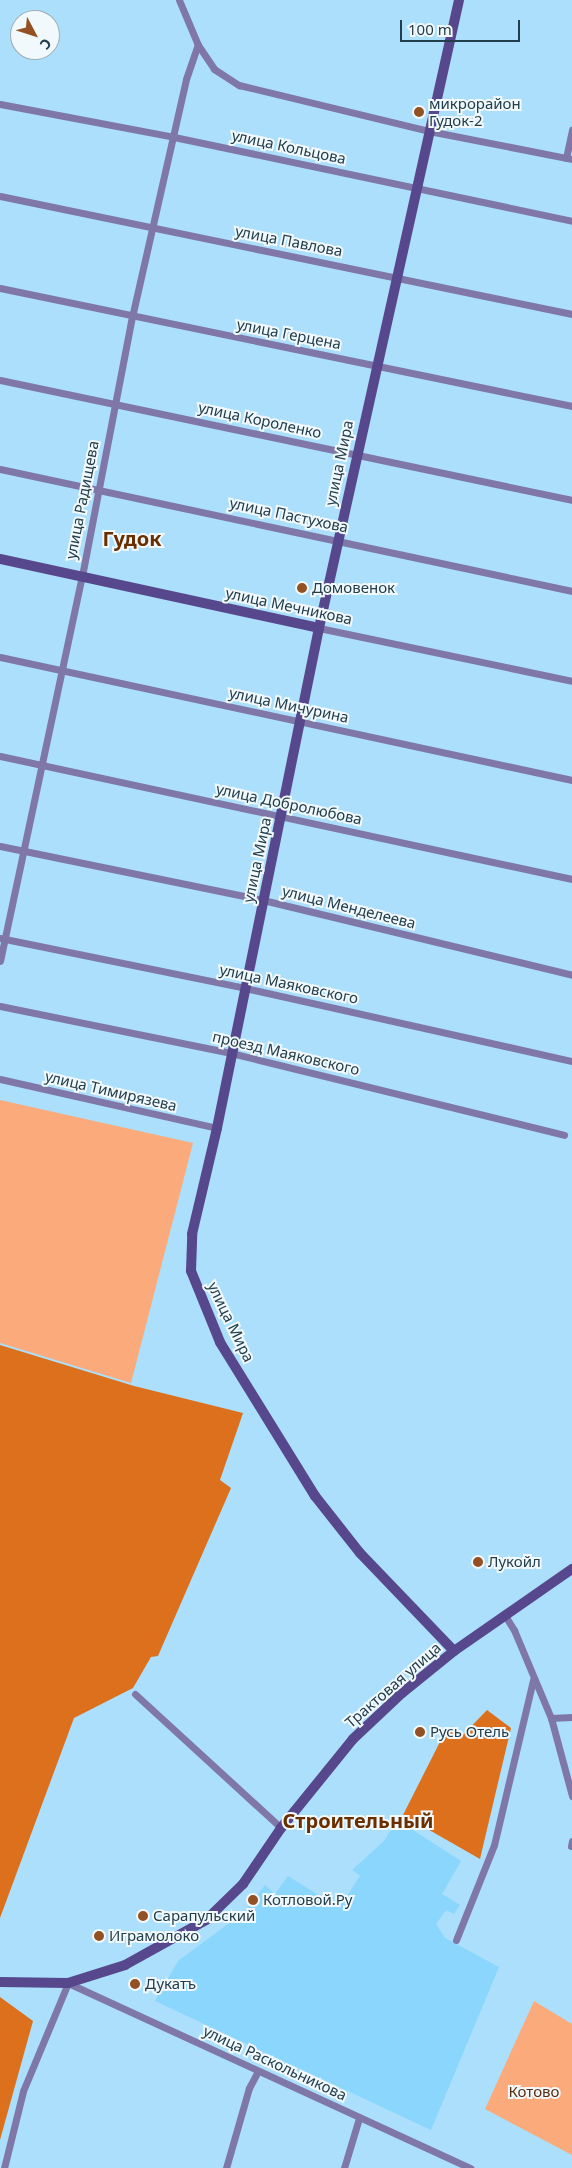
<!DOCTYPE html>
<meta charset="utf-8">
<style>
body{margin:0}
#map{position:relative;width:572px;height:2168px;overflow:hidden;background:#abdffb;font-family:"Noto Sans",sans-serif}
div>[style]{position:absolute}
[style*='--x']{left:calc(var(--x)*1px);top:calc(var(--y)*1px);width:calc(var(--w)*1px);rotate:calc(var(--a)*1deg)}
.built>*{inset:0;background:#8ad6fd}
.green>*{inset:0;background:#fbab7b}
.forest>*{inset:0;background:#dd701c}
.street>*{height:7px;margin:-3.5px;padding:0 3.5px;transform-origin:3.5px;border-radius:3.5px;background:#7f77a7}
.secondary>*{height:10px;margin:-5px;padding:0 5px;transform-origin:5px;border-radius:5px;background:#57488d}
.dots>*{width:14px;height:14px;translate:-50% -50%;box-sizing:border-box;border:2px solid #f2f9fc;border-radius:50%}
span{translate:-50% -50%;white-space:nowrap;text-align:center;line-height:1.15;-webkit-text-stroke:4px #f2f9fc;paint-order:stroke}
.poi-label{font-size:15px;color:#223d4b}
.left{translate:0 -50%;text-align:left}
.street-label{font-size:15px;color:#223d4b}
.park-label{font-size:15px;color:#592d0f}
.district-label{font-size:20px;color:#6a2f00;font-weight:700}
.north{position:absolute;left:10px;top:10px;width:50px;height:50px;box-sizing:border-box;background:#f2f9fc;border:1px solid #9faeb5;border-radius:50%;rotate:130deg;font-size:14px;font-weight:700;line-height:20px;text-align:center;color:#223d4b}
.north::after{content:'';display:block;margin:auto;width:18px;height:22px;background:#935022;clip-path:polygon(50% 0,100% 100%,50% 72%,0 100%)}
.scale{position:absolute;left:400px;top:20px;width:120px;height:22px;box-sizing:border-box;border:2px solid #223d4b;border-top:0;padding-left:6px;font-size:15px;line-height:18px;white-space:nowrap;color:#223d4b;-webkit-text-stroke:4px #f2f9fc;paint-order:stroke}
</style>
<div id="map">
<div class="built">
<div style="clip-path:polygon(397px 1820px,461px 1861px,442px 1894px,460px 1905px,454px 1914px,446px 1910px,436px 1924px,445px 1938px,499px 1967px,431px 2130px,155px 2001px,178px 1961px,243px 1913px,265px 1885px,275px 1894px,288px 1876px,339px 1908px,360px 1876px,352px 1870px,384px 1841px)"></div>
</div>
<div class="green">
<div style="clip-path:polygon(0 1100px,193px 1143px,131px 1383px,0 1343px)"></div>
<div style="clip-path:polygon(534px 2001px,572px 2024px,572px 2155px,485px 2109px)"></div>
</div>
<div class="forest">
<div style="clip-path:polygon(0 1345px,134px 1386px,243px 1413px,220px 1480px,231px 1488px,158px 1656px,151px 1657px,133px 1688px,74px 1718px,0 1918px)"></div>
<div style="clip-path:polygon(487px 1710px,511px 1728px,480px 1859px,403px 1815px,447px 1728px,461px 1737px)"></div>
<div style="clip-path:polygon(0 1997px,33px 2021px,0 2140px)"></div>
</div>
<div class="street">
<div style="--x:179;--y:0;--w:49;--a:67.1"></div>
<div style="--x:198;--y:45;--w:29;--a:56"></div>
<div style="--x:214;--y:69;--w:30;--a:33"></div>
<div style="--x:239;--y:85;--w:195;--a:13.6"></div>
<div style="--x:429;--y:131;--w:146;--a:11.1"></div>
<div style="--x:0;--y:104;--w:177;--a:10.7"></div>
<div style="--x:174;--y:137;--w:407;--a:11.9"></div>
<div style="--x:566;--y:158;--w:29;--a:-78"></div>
<div style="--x:0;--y:196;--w:584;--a:11.66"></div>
<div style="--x:0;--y:288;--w:584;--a:11.66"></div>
<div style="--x:0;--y:380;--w:584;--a:11.85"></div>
<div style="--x:0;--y:469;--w:585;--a:12.04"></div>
<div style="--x:319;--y:628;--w:258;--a:11.8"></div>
<div style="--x:0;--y:657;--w:585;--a:12.14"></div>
<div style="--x:0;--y:756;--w:585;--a:12.14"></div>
<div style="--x:0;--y:846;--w:268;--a:11.6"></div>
<div style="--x:263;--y:900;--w:318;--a:13.6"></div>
<div style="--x:0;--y:938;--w:250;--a:11.5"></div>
<div style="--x:245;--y:988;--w:335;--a:12.6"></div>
<div style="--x:0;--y:961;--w:394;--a:-78"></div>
<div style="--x:82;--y:576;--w:264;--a:-79.1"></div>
<div style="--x:132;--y:317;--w:244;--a:-77.2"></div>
<div style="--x:186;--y:79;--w:36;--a:-71"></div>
<div style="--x:0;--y:1006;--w:236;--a:11.5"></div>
<div style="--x:231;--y:1053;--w:343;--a:13.8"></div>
<div style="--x:0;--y:1079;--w:222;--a:12.7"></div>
<div style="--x:504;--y:1614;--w:19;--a:58"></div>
<div style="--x:514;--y:1630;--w:95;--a:67.2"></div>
<div style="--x:551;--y:1718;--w:81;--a:74.9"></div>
<div style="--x:135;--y:1694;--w:198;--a:42.5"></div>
<div style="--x:551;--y:1718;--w:21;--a:-3"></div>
<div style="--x:571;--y:1846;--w:5;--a:-79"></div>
<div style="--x:456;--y:1940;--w:102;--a:-68.2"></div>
<div style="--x:494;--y:1845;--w:170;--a:-76.7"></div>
<div style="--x:4;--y:2168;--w:79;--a:-76.1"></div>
<div style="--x:23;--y:2091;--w:117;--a:-67.4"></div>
<div style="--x:68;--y:1983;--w:443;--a:24.7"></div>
<div style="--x:226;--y:2168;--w:83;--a:-74"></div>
<div style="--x:249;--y:2088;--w:19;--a:-62"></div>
<div style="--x:344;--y:2168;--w:52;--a:-73.3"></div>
</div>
<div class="secondary">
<div style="--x:0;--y:559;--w:326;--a:12.2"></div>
<div style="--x:454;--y:1651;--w:136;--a:-133.8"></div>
<div style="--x:360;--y:1553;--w:73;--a:-128.3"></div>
<div style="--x:315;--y:1496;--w:181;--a:-121.7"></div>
<div style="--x:220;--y:1342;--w:77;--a:-112.2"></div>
<div style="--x:191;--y:1271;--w:37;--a:-88"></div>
<div style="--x:192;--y:1234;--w:109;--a:-76.7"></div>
<div style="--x:217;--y:1128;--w:510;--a:-78.47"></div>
<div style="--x:319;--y:628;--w:643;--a:-77.43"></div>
<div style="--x:0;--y:1982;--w:68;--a:0.8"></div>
<div style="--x:68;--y:1983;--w:60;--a:-17.5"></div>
<div style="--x:125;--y:1965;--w:93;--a:-29.1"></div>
<div style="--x:206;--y:1920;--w:52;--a:-44.2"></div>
<div style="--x:243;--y:1884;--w:68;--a:-55.8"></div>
<div style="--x:281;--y:1828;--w:114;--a:-51"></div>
<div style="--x:353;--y:1739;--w:67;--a:-43.2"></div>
<div style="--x:402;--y:1693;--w:67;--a:-38.9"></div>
<div style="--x:454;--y:1651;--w:144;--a:-34.8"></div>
</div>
<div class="dots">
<div style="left:419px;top:112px;background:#935022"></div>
<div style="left:302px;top:588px;background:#935022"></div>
<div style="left:478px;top:1562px;background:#935022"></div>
<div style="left:420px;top:1732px;background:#935022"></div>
<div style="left:253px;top:1900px;background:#935022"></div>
<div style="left:143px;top:1916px;background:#935022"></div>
<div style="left:99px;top:1936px;background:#935022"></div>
<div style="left:135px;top:1984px;background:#935022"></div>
</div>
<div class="poi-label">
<span class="left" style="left:429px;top:112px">микрорайон<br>Гудок-2</span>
<span class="left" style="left:312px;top:588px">Домовенок</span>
<span class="left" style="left:488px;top:1562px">Лукойл</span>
<span class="left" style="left:430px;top:1732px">Русь Отель</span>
<span class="left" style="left:263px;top:1900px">Котловой.Ру</span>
<span class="left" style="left:153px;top:1916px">Сарапульский</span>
<span class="left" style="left:109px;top:1936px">Играмолоко</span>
<span class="left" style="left:145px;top:1984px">Дукатъ</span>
</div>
<div class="street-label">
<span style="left:289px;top:147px;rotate:12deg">улица Кольцова</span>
<span style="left:289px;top:241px;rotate:11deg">улица Павлова</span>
<span style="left:289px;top:334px;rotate:11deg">улица Герцена</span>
<span style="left:260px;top:420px;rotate:12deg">улица Короленко</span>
<span style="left:339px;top:463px;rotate:-78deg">улица Мира</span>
<span style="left:82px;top:500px;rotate:-79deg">улица Радищева</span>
<span style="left:289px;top:515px;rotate:12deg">улица Пастухова</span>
<span style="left:289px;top:606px;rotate:12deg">улица Мечникова</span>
<span style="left:289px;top:705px;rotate:12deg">улица Мичурина</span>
<span style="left:289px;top:804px;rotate:12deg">улица Добролюбова</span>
<span style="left:257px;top:860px;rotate:-78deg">улица Мира</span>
<span style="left:349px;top:907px;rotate:14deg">улица Менделеева</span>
<span style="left:289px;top:984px;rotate:12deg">улица Маяковского</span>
<span style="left:286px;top:1053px;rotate:13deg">проезд Маяковского</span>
<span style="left:111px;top:1091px;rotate:13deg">улица Тимирязева</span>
<span style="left:231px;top:1322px;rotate:64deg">улица Мира</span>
<span style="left:393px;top:1685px;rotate:-41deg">Трактовая улица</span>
<span style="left:275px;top:2063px;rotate:25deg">улица Раскольникова</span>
</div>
<div class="park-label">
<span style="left:534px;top:2092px">Котово</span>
</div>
<div class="district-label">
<span style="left:132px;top:538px">Гудок</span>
<span style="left:358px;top:1820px">Строительный</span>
</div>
<div class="north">С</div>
<div class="scale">100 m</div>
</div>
